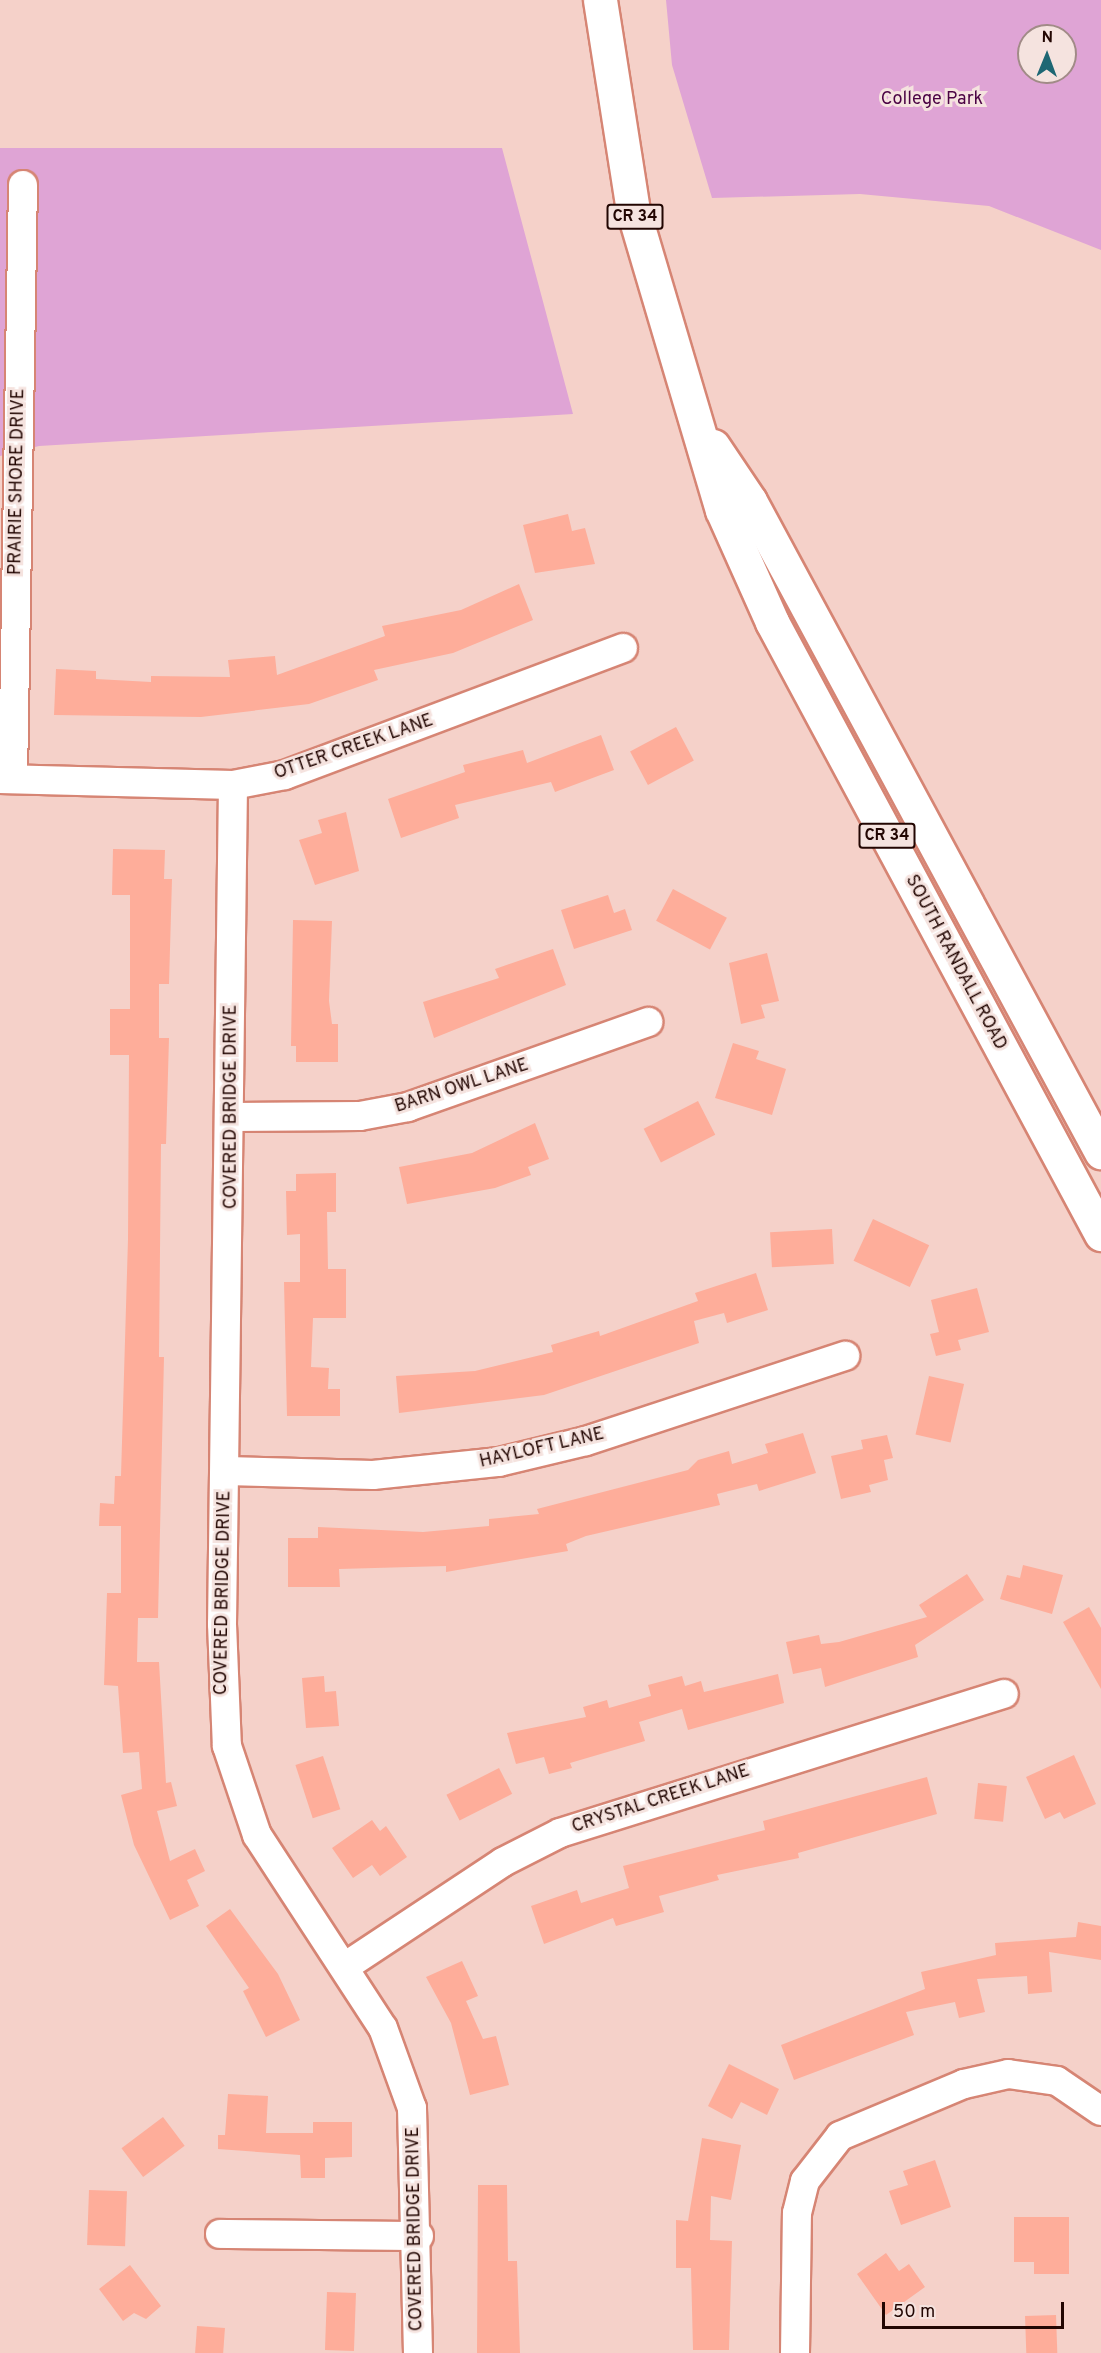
<!DOCTYPE html>
<style>
body{margin:0}
#map{position:relative;width:1101px;height:2353px;overflow:hidden;background:#f5d1c9;font-family:Overpass,sans-serif}
div>[style]{position:absolute}
[style*='--x']{left:calc(var(--x)*1px);top:calc(var(--y)*1px);width:calc(var(--w)*1px);rotate:calc(var(--a)*1deg)}
.green>*{inset:0;background:#dfa4d5}
.building>*{inset:0;background:#fead9a;transform-origin:0 0}
.roads{filter:drop-shadow(2px 0 #d68574) drop-shadow(-2px 0 #d68574) drop-shadow(0 2px #d68574) drop-shadow(0 -2px #d68574)}
.minor>*{height:28px;margin:-14px;padding:0 14px;transform-origin:14px;border-radius:14px;background:#fff}
.major>*{height:33px;margin:-16.5px;padding:0 16.5px;transform-origin:16.5px;border-radius:16.5px;background:#fff}
span{translate:-50% -50%;white-space:nowrap;text-align:center;line-height:1.15;-webkit-text-stroke:6px #f5e3df;paint-order:stroke}
.shield-label span{padding:2px 4px;background:#f5e3df;border:2px solid;border-radius:4px;-webkit-text-stroke-width:0}
.shield-label{font-size:16px;color:#220602;font-weight:700}
.park-label{font-size:18px;color:#4b0344}
.street-label{font-size:18px;color:#220602}
.north{position:absolute;left:1017px;top:24px;width:60px;height:60px;box-sizing:border-box;background:#f5e3df;border:2px solid #a18b87;border-radius:50%;rotate:1deg;font-size:16px;font-weight:700;line-height:24px;text-align:center;color:#220602}
.north::after{content:'';display:block;margin:auto;width:21px;height:27px;background:#1e6774;clip-path:polygon(50% 0,100% 100%,50% 72%,0 100%)}
.scale{position:absolute;left:882px;top:2302px;width:182px;height:27px;box-sizing:border-box;border:3px solid #220602;border-top:0;padding-left:8px;font-size:18px;line-height:21px;white-space:nowrap;color:#220602;-webkit-text-stroke:4px #f5e3df;paint-order:stroke}
</style>
<div id="map">
<div class="green">
<div style="clip-path:polygon(evenodd,666px 0,1101px 0,1101px 250px,989px 206px,860px 194px,712px 198px,672px 65px,666px 0,1029px 36px,1065px 36px,1065px 72px,1029px 72px,1029px 36px)"></div>
<div style="clip-path:polygon(0 148px,502px 148px,573px 414px,39px 446px,0 456px)"></div>
</div>
<div class="building">
<div style="clip-path:polygon(568px 514px,572px 531px,585px 528px,595px 564px,535px 573px,523px 525px)"></div>
<div style="clip-path:polygon(519px 584px,533px 620px,453px 653px,374px 670px,378px 680px,309px 704px,201px 717px,54px 715px,56px 669px,96px 671px,96px 679px,151px 682px,151px 676px,230px 677px,228px 660px,275px 656px,277px 675px,385px 636px,382px 626px,461px 610px)"></div>
<div style="left:676px;top:727px;width:38px;height:52px;rotate:62deg"></div>
<div style="clip-path:polygon(601px 735px,614px 770px,555px 792px,551px 782px,455px 805px,459px 818px,401px 838px,388px 799px,465px 772px,463px 765px,523px 750px,527px 763px)"></div>
<div style="clip-path:polygon(346px 812px,359px 871px,315px 885px,299px 840px,322px 833px,318px 820px)"></div>
<div style="clip-path:polygon(113px 849px,165px 850px,164px 879px,172px 879px,169px 984px,159px 984px,159px 1038px,169px 1038px,166px 1144px,161px 1144px,159px 1357px,164px 1357px,158px 1618px,138px 1618px,137px 1662px,159px 1662px,166px 1783px,171px 1782px,177px 1806px,157px 1811px,170px 1861px,195px 1849px,205px 1871px,187px 1880px,199px 1906px,170px 1920px,134px 1845px,121px 1795px,142px 1789px,139px 1752px,123px 1753px,118px 1686px,104px 1685px,107px 1593px,121px 1593px,121px 1526px,99px 1526px,100px 1503px,114px 1504px,115px 1476px,121px 1476px,128px 1239px,129px 1055px,110px 1055px,110px 1009px,130px 1009px,130px 895px,112px 895px)"></div>
<div style="left:673px;top:889px;width:61px;height:36px;rotate:28deg"></div>
<div style="clip-path:polygon(608px 895px,614px 913px,625px 909px,632px 930px,574px 949px,561px 910px)"></div>
<div style="clip-path:polygon(293px 920px,332px 921px,329px 1001px,332px 1024px,338px 1024px,338px 1062px,296px 1062px,296px 1046px,291px 1046px)"></div>
<div style="clip-path:polygon(553px 949px,566px 985px,434px 1038px,423px 1002px,499px 978px,495px 969px)"></div>
<div style="clip-path:polygon(767px 953px,779px 1001px,761px 1005px,765px 1018px,741px 1024px,729px 963px)"></div>
<div style="clip-path:polygon(733px 1043px,759px 1051px,756px 1059px,786px 1069px,772px 1115px,715px 1098px)"></div>
<div style="left:698px;top:1101px;width:38px;height:61px;rotate:63deg"></div>
<div style="clip-path:polygon(535px 1123px,549px 1159px,528px 1167px,531px 1175px,495px 1188px,407px 1204px,399px 1167px,472px 1153px)"></div>
<div style="clip-path:polygon(336px 1173px,336px 1212px,327px 1212px,328px 1269px,346px 1269px,346px 1318px,313px 1318px,311px 1367px,329px 1368px,328px 1389px,340px 1389px,340px 1416px,287px 1416px,284px 1282px,300px 1282px,300px 1234px,287px 1235px,286px 1191px,296px 1191px,296px 1174px)"></div>
<div style="left:873px;top:1219px;width:62px;height:46px;rotate:25deg"></div>
<div style="left:832px;top:1229px;width:35px;height:62px;rotate:87deg"></div>
<div style="clip-path:polygon(756px 1273px,768px 1310px,727px 1323px,724px 1313px,694px 1321px,699px 1343px,544px 1395px,399px 1413px,396px 1376px,475px 1371px,553px 1352px,551px 1345px,599px 1331px,600px 1336px,698px 1301px,695px 1293px)"></div>
<div style="clip-path:polygon(977px 1288px,989px 1332px,958px 1340px,961px 1350px,936px 1356px,930px 1334px,939px 1332px,931px 1300px)"></div>
<div style="left:929px;top:1376px;width:36px;height:60px;rotate:13deg"></div>
<div style="clip-path:polygon(803px 1433px,816px 1473px,759px 1491px,757px 1484px,717px 1494px,720px 1505px,586px 1536px,566px 1544px,568px 1551px,446px 1572px,446px 1566px,339px 1569px,340px 1587px,288px 1587px,288px 1538px,318px 1538px,318px 1527px,423px 1532px,489px 1526px,489px 1519px,539px 1514px,537px 1509px,688px 1470px,698px 1460px,729px 1451px,732px 1464px,768px 1453px,765px 1444px)"></div>
<div style="clip-path:polygon(887px 1435px,893px 1458px,884px 1460px,888px 1480px,869px 1485px,871px 1492px,841px 1499px,831px 1456px,863px 1449px,861px 1440px)"></div>
<div style="clip-path:polygon(1023px 1565px,1063px 1575px,1052px 1614px,1000px 1599px,1007px 1575px,1020px 1578px)"></div>
<div style="clip-path:polygon(967px 1574px,984px 1600px,915px 1645px,918px 1657px,825px 1687px,821px 1668px,793px 1674px,786px 1642px,819px 1635px,821px 1644px,839px 1642px,927px 1617px,919px 1605px)"></div>
<div style="clip-path:polygon(1089px 1607px,1101px 1628px,1101px 1689px,1063px 1622px)"></div>
<div style="clip-path:polygon(778px 1674px,784px 1703px,688px 1730px,682px 1709px,639px 1722px,645px 1741px,570px 1763px,572px 1768px,549px 1774px,544px 1757px,516px 1764px,507px 1733px,586px 1717px,583px 1707px,607px 1700px,609px 1708px,651px 1696px,648px 1685px,682px 1676px,685px 1686px,701px 1681px,704px 1692px)"></div>
<div style="clip-path:polygon(324px 1676px,325px 1692px,336px 1691px,339px 1726px,306px 1728px,302px 1678px)"></div>
<div style="clip-path:polygon(1074px 1755px,1096px 1804px,1064px 1819px,1060px 1812px,1045px 1819px,1026px 1777px)"></div>
<div style="left:323px;top:1756px;width:56px;height:29px;rotate:72deg"></div>
<div style="left:499px;top:1768px;width:29px;height:59px;rotate:63deg"></div>
<div style="clip-path:polygon(927px 1777px,937px 1814px,798px 1853px,799px 1858px,717px 1875px,719px 1880px,659px 1896px,664px 1912px,616px 1926px,613px 1918px,544px 1944px,531px 1906px,577px 1890px,581px 1903px,629px 1888px,623px 1866px,765px 1830px,763px 1821px)"></div>
<div style="left:978px;top:1783px;width:29px;height:36px;rotate:6deg"></div>
<div style="clip-path:polygon(372px 1820px,380px 1831px,386px 1826px,407px 1857px,380px 1876px,372px 1865px,353px 1878px,332px 1848px)"></div>
<div style="clip-path:polygon(230px 1909px,278px 1974px,300px 2020px,266px 2037px,243px 1991px,249px 1988px,206px 1926px)"></div>
<div style="clip-path:polygon(1078px 1922px,1101px 1926px,1101px 1960px,1049px 1952px,1052px 1992px,1028px 1994px,1027px 1976px,977px 1979px,985px 2012px,959px 2018px,955px 2002px,906px 2012px,914px 2035px,794px 2080px,781px 2045px,925px 1989px,921px 1972px,996px 1955px,995px 1943px,1076px 1937px)"></div>
<div style="clip-path:polygon(462px 1961px,478px 1996px,466px 2001px,483px 2039px,496px 2036px,509px 2085px,470px 2095px,451px 2023px,426px 1977px)"></div>
<div style="clip-path:polygon(729px 2064px,779px 2089px,767px 2115px,741px 2102px,732px 2119px,708px 2106px)"></div>
<div style="clip-path:polygon(228px 2094px,268px 2096px,266px 2133px,313px 2133px,313px 2122px,352px 2122px,352px 2157px,325px 2158px,325px 2178px,301px 2178px,300px 2155px,218px 2149px,218px 2135px,225px 2135px)"></div>
<div style="left:163px;top:2117px;width:36px;height:52px;rotate:53deg"></div>
<div style="clip-path:polygon(702px 2138px,741px 2145px,731px 2200px,711px 2196px,710px 2240px,732px 2241px,729px 2350px,693px 2350px,691px 2268px,676px 2268px,676px 2220px,688px 2221px)"></div>
<div style="clip-path:polygon(935px 2160px,951px 2207px,901px 2225px,889px 2191px,908px 2185px,903px 2171px)"></div>
<div style="clip-path:polygon(478px 2185px,507px 2185px,508px 2261px,517px 2261px,520px 2353px,477px 2353px)"></div>
<div style="left:89px;top:2190px;width:38px;height:55px;rotate:2deg"></div>
<div style="clip-path:polygon(1014px 2217px,1069px 2217px,1069px 2274px,1034px 2274px,1034px 2262px,1014px 2262px)"></div>
<div style="clip-path:polygon(886px 2253px,899px 2271px,909px 2264px,925px 2287px,886px 2315px,857px 2274px)"></div>
<div style="clip-path:polygon(130px 2265px,161px 2306px,146px 2319px,134px 2313px,123px 2321px,99px 2289px)"></div>
<div style="left:327px;top:2292px;width:29px;height:58px;rotate:2deg"></div>
<div style="left:1056px;top:2315px;width:38px;height:31px;rotate:88deg"></div>
<div style="left:197px;top:2326px;width:28px;height:27px;rotate:4deg"></div>
</div>
<div class="roads">
<div class="minor">
<div style="--x:0;--y:779;--w:233;--a:1.5"></div>
<div style="--x:233;--y:785;--w:53;--a:-10.9"></div>
<div style="--x:285;--y:775;--w:361;--a:-20.6"></div>
<div style="--x:13;--y:779;--w:594;--a:-89.04"></div>
<div style="--x:233;--y:785;--w:839;--a:90.75"></div>
<div style="--x:222;--y:1624;--w:122;--a:87.7"></div>
<div style="--x:227;--y:1746;--w:94;--a:71.4"></div>
<div style="--x:257;--y:1835;--w:230;--a:56.9"></div>
<div style="--x:383;--y:2028;--w:85;--a:70.1"></div>
<div style="--x:412;--y:2108;--w:245;--a:88.6"></div>
<div style="--x:233;--y:1117;--w:127;--a:-0.5"></div>
<div style="--x:360;--y:1116;--w:49;--a:-10.6"></div>
<div style="--x:408;--y:1107;--w:255;--a:-19.5"></div>
<div style="--x:227;--y:1471;--w:146;--a:1.6"></div>
<div style="--x:373;--y:1475;--w:127;--a:-5.9"></div>
<div style="--x:499;--y:1462;--w:89;--a:-13.6"></div>
<div style="--x:586;--y:1441;--w:273;--a:-18.2"></div>
<div style="--x:346;--y:1966;--w:188;--a:-33.5"></div>
<div style="--x:503;--y:1862;--w:64;--a:-27"></div>
<div style="--x:560;--y:1833;--w:465;--a:-17.4"></div>
<div style="--x:220;--y:2234;--w:199;--a:0.6"></div>
<div style="--x:795;--y:2353;--w:140;--a:-89.2"></div>
<div style="--x:797;--y:2213;--w:33;--a:-76"></div>
<div style="--x:805;--y:2181;--w:57;--a:-52.1"></div>
<div style="--x:840;--y:2136;--w:134;--a:-22.8"></div>
<div style="--x:964;--y:2084;--w:45;--a:-12.8"></div>
<div style="--x:1008;--y:2074;--w:49;--a:8.1"></div>
<div style="--x:1057;--y:2081;--w:53;--a:34.3"></div>
</div>
<div class="major">
<div style="--x:600;--y:0;--w:213;--a:81.1"></div>
<div style="--x:633;--y:210;--w:313;--a:73.5"></div>
<div style="--x:722;--y:510;--w:123;--a:65.9"></div>
<div style="--x:772;--y:622;--w:695;--a:61.74"></div>
<div style="--x:713;--y:446;--w:66;--a:56.1"></div>
<div style="--x:750;--y:501;--w:740;--a:61.67"></div>
</div>
</div>
<div class="shield-label">
<span style="left:635px;top:217px">CR 34</span>
<span style="left:887px;top:836px">CR 34</span>
</div>
<div class="park-label">
<span style="left:932px;top:100px">College Park</span>
</div>
<div class="street-label">
<span style="left:18px;top:482px;rotate:-89deg">PRAIRIE SHORE DRIVE</span>
<span style="left:354px;top:748px;rotate:-19deg">OTTER CREEK LANE</span>
<span style="left:955px;top:963px;rotate:62deg">SOUTH RANDALL ROAD</span>
<span style="left:462px;top:1087px;rotate:-18deg">BARN OWL LANE</span>
<span style="left:232px;top:1107px;rotate:-90deg">COVERED BRIDGE DRIVE</span>
<span style="left:542px;top:1449px;rotate:-13deg">HAYLOFT LANE</span>
<span style="left:224px;top:1593px;rotate:-89deg">COVERED BRIDGE DRIVE</span>
<span style="left:661px;top:1800px;rotate:-18deg">CRYSTAL CREEK LANE</span>
<span style="left:416px;top:2229px;rotate:-91deg">COVERED BRIDGE DRIVE</span>
</div>
<div class="north">N</div>
<div class="scale">50 m</div>
</div>
